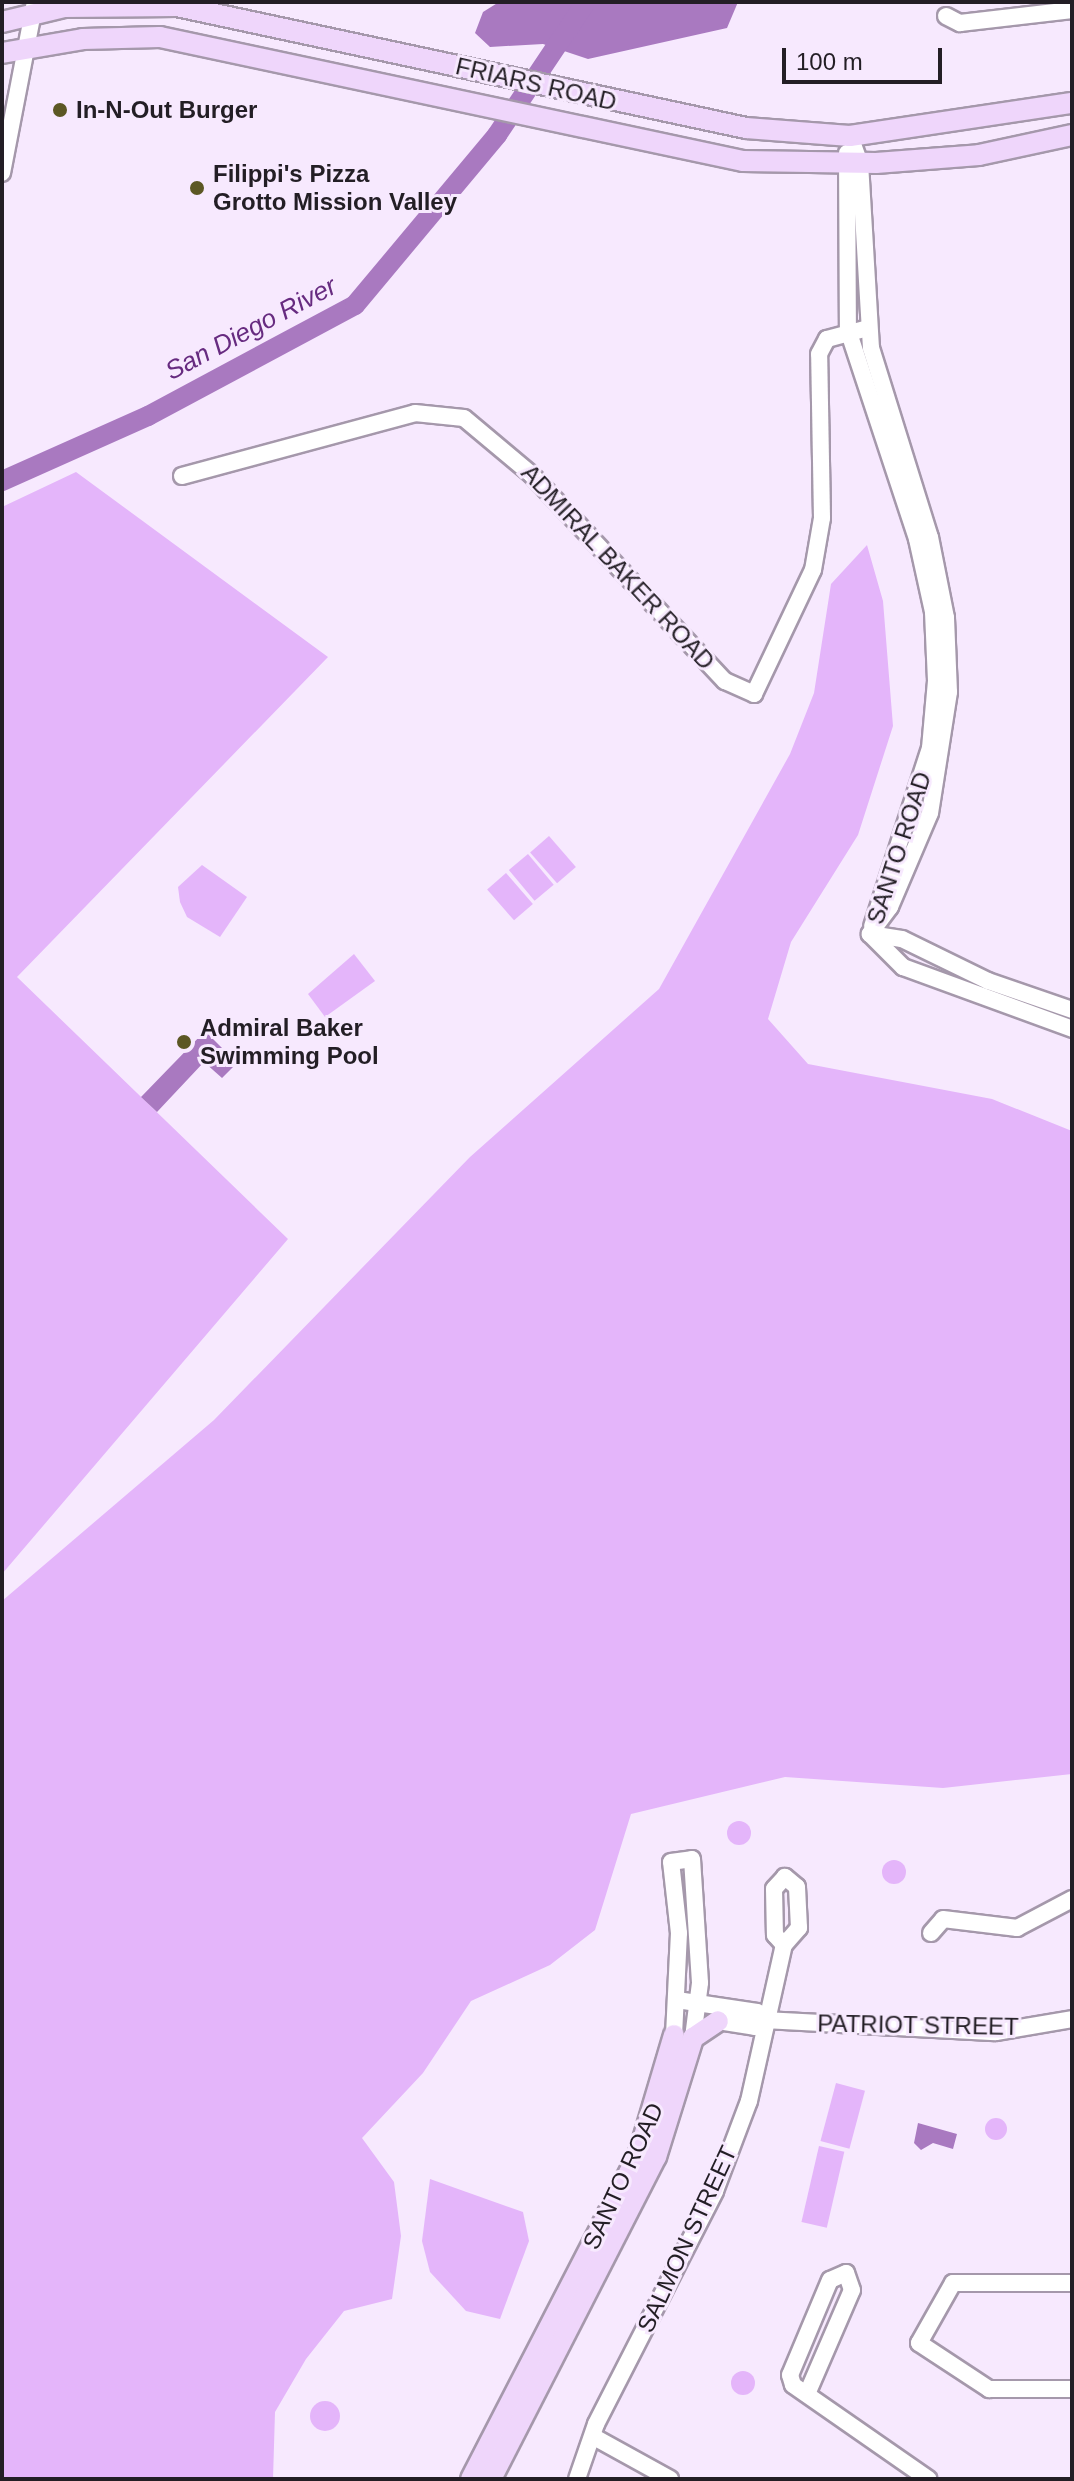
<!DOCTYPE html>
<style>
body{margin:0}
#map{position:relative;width:1074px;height:2481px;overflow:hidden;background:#f7e9fe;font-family:Helvetica,sans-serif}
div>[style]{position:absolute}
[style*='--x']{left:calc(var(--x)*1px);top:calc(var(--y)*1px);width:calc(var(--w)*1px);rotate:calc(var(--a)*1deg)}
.green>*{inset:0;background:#e4b5fa;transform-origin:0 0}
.round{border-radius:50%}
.water>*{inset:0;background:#a979c0}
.river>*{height:20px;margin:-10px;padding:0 10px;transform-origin:10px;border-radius:10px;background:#a979c0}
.roads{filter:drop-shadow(2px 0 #a598ab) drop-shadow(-2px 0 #a598ab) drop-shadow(0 2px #a598ab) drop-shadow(0 -2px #a598ab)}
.minor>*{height:16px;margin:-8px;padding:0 8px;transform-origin:8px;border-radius:8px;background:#fff}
.major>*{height:20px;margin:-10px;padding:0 10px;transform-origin:10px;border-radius:10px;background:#efd6fb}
.dots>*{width:22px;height:22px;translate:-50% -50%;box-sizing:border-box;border:4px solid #f7e9fe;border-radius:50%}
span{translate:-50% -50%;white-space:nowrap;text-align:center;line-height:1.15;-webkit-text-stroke:6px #f7e9fe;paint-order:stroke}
.street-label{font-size:24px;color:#231e25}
.poi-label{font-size:24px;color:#231e25;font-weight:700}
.left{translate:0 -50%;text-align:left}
.water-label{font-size:26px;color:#672b80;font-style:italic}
.frame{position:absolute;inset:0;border:4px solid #231e25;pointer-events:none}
.scale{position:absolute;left:782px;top:48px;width:160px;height:36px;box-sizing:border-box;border:4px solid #231e25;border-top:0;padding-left:10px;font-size:24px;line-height:28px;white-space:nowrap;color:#231e25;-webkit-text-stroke:6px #f7e9fe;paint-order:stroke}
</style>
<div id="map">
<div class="green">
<div style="clip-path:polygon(76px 472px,328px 657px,17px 977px,288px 1239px,2px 1574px,2px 507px)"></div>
<div style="clip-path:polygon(867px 545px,883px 601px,893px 726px,858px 835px,791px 942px,768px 1019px,808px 1064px,992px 1099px,1072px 1131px,1072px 1774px,943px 1788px,785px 1777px,631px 1814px,595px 1930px,550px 1965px,471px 2001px,423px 2073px,362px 2138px,394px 2182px,401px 2236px,392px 2299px,344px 2311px,306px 2359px,275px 2412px,273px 2479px,2px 2479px,2px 1601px,214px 1420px,470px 1157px,659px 989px,790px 754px,814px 693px,831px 584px)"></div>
<div style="left:549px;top:836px;width:41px;height:25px;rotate:49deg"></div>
<div style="left:528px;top:854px;width:40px;height:25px;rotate:50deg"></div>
<div style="clip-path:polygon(202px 865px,247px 897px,220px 937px,187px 917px,180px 902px,178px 887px)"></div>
<div style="left:506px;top:873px;width:41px;height:25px;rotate:49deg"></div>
<div style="clip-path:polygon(354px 954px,375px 981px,325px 1017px,308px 994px)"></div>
<div class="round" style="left:727px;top:1821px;width:24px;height:24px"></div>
<div class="round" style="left:882px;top:1860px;width:24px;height:24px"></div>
<div style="left:836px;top:2083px;width:30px;height:60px;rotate:15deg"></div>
<div class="round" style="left:985px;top:2118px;width:22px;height:22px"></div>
<div style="left:819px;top:2146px;width:26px;height:78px;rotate:13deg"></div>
<div style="clip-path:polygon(430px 2179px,523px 2212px,529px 2241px,500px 2319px,466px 2311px,430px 2272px,422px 2241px)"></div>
<div class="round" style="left:731px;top:2371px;width:24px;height:24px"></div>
<div class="round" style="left:310px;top:2401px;width:30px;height:30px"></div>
</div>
<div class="water">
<div style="clip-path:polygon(499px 2px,738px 2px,727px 28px,588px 59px,543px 44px,490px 47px,475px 33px,483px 12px)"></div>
<div style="clip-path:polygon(205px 1031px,237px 1063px,222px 1078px,204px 1062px,157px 1112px,141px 1097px)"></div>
<div style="clip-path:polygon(918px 2123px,957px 2134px,953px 2149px,933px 2143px,921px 2150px,914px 2143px)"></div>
</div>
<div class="river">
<div style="--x:2;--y:481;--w:160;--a:-24"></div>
<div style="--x:148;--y:416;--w:235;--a:-28.2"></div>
<div style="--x:355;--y:305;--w:222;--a:-50.1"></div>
<div style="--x:497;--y:135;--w:160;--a:-56.2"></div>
</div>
<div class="roads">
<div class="minor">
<div style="--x:946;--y:16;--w:16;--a:27"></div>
<div style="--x:960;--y:23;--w:113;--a:-6.6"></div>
<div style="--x:850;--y:136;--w:29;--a:70"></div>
<div style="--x:860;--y:163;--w:185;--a:86.6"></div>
<div style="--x:871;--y:348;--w:198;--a:72.7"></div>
<div style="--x:930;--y:537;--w:83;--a:78.8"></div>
<div style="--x:946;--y:618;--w:74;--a:87.7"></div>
<div style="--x:949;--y:692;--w:122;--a:98.9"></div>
<div style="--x:930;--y:813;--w:102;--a:113.1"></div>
<div style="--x:890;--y:907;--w:34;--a:127"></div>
<div style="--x:847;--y:153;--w:177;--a:89.7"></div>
<div style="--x:848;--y:330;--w:220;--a:71.7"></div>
<div style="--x:917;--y:539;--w:75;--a:77.6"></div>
<div style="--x:933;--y:612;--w:69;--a:87.5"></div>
<div style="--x:936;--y:681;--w:67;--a:95.1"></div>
<div style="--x:930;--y:748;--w:187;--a:108"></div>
<div style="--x:2;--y:173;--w:174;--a:-79.1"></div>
<div style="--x:182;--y:476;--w:241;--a:-15.1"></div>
<div style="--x:415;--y:413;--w:49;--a:5.8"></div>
<div style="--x:464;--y:418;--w:87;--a:39.9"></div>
<div style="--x:531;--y:474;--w:284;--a:46.9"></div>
<div style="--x:725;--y:681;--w:32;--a:24"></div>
<div style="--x:754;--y:694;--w:137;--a:-64.6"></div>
<div style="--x:813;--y:570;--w:53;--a:-80.2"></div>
<div style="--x:822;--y:518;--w:164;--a:-91"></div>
<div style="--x:819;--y:354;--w:17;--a:-62"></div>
<div style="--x:827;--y:339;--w:42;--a:-15"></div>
<div style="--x:870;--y:934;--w:47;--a:45"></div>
<div style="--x:903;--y:967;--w:180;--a:20.1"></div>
<div style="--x:870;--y:934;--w:32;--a:9"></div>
<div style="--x:902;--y:939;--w:96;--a:26"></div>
<div style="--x:988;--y:981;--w:89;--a:19"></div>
<div style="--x:931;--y:1933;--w:18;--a:-49"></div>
<div style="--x:943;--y:1919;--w:75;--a:6.9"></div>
<div style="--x:1017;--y:1928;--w:62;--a:-27.8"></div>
<div style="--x:677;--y:2000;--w:81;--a:8.5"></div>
<div style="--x:757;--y:2012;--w:11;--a:49"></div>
<div style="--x:764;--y:2020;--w:232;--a:3"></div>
<div style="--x:996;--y:2032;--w:77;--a:-9.7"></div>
<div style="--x:718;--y:2021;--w:37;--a:9"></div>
<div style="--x:755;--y:2027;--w:11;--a:-38"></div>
<div style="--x:674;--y:2035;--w:102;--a:-87.2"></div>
<div style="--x:679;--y:1933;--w:71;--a:-96.4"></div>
<div style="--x:671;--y:1862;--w:21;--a:-8"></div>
<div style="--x:692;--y:1859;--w:124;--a:86.3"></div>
<div style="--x:700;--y:1983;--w:55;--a:97.3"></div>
<div style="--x:1072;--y:2283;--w:119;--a:180"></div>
<div style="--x:953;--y:2283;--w:69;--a:119.5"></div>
<div style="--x:919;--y:2343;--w:84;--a:33.3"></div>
<div style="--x:989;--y:2389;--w:83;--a:0"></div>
<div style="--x:807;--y:2394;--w:113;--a:-66.6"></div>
<div style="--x:852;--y:2290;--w:18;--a:-109"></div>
<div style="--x:846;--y:2273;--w:17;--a:156"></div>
<div style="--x:830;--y:2280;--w:103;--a:112.8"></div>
<div style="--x:790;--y:2375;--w:10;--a:73"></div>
<div style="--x:793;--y:2385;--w:165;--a:34.8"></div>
<div style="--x:594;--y:2437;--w:87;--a:28.9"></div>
<div style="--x:577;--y:2479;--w:58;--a:-70.9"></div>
<div style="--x:596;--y:2424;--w:262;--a:-62.9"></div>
<div style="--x:715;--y:2191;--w:96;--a:-69.3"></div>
<div style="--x:749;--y:2101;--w:160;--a:-77.4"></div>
<div style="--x:784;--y:1945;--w:23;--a:-49"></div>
<div style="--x:799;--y:1928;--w:41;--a:-92.8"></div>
<div style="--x:797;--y:1887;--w:16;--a:-140"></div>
<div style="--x:785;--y:1877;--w:16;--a:133"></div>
<div style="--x:774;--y:1889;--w:46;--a:88.8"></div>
<div style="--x:775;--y:1935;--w:13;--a:48"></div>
</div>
<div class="major">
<div style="--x:2;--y:22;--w:64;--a:-13.6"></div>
<div style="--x:64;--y:7;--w:113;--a:-0.5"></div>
<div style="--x:177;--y:6;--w:582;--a:12.1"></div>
<div style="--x:746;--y:128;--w:104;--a:4.4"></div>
<div style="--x:850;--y:136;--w:224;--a:-8.5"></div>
<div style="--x:2;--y:53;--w:82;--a:-9.8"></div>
<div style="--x:83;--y:39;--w:77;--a:-1.5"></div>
<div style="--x:160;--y:37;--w:596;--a:12.01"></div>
<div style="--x:743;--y:161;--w:133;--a:0.9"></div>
<div style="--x:876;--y:163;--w:103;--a:-4.4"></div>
<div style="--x:979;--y:155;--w:95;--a:-12.1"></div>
<div style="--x:471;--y:2479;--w:367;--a:-62.7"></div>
<div style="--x:639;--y:2153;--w:123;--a:-73.5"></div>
<div style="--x:491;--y:2479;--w:362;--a:-62.9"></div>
<div style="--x:656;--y:2157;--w:125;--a:-72.7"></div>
<div style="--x:693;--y:2038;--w:30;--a:-34"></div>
</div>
</div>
<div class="dots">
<div style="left:60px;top:110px;background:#5c5724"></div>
<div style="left:197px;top:188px;background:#5c5724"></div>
<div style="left:184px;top:1042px;background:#5c5724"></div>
</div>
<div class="street-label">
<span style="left:536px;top:84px;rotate:13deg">FRIARS ROAD</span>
<span style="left:618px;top:567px;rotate:47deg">ADMIRAL BAKER ROAD</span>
<span style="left:899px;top:848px;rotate:-72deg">SANTO ROAD</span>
<span style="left:918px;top:2025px;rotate:1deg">PATRIOT STREET</span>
<span style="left:623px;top:2176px;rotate:-65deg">SANTO ROAD</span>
<span style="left:687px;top:2239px;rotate:-65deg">SALMON STREET</span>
</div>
<div class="poi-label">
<span class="left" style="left:76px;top:110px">In-N-Out Burger</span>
<span class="left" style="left:213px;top:188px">Filippi's Pizza<br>Grotto Mission Valley</span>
<span class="left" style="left:200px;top:1042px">Admiral Baker<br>Swimming Pool</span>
</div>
<div class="water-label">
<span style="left:251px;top:329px;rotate:-28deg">San Diego River</span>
</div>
<div class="frame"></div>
<div class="scale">100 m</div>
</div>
